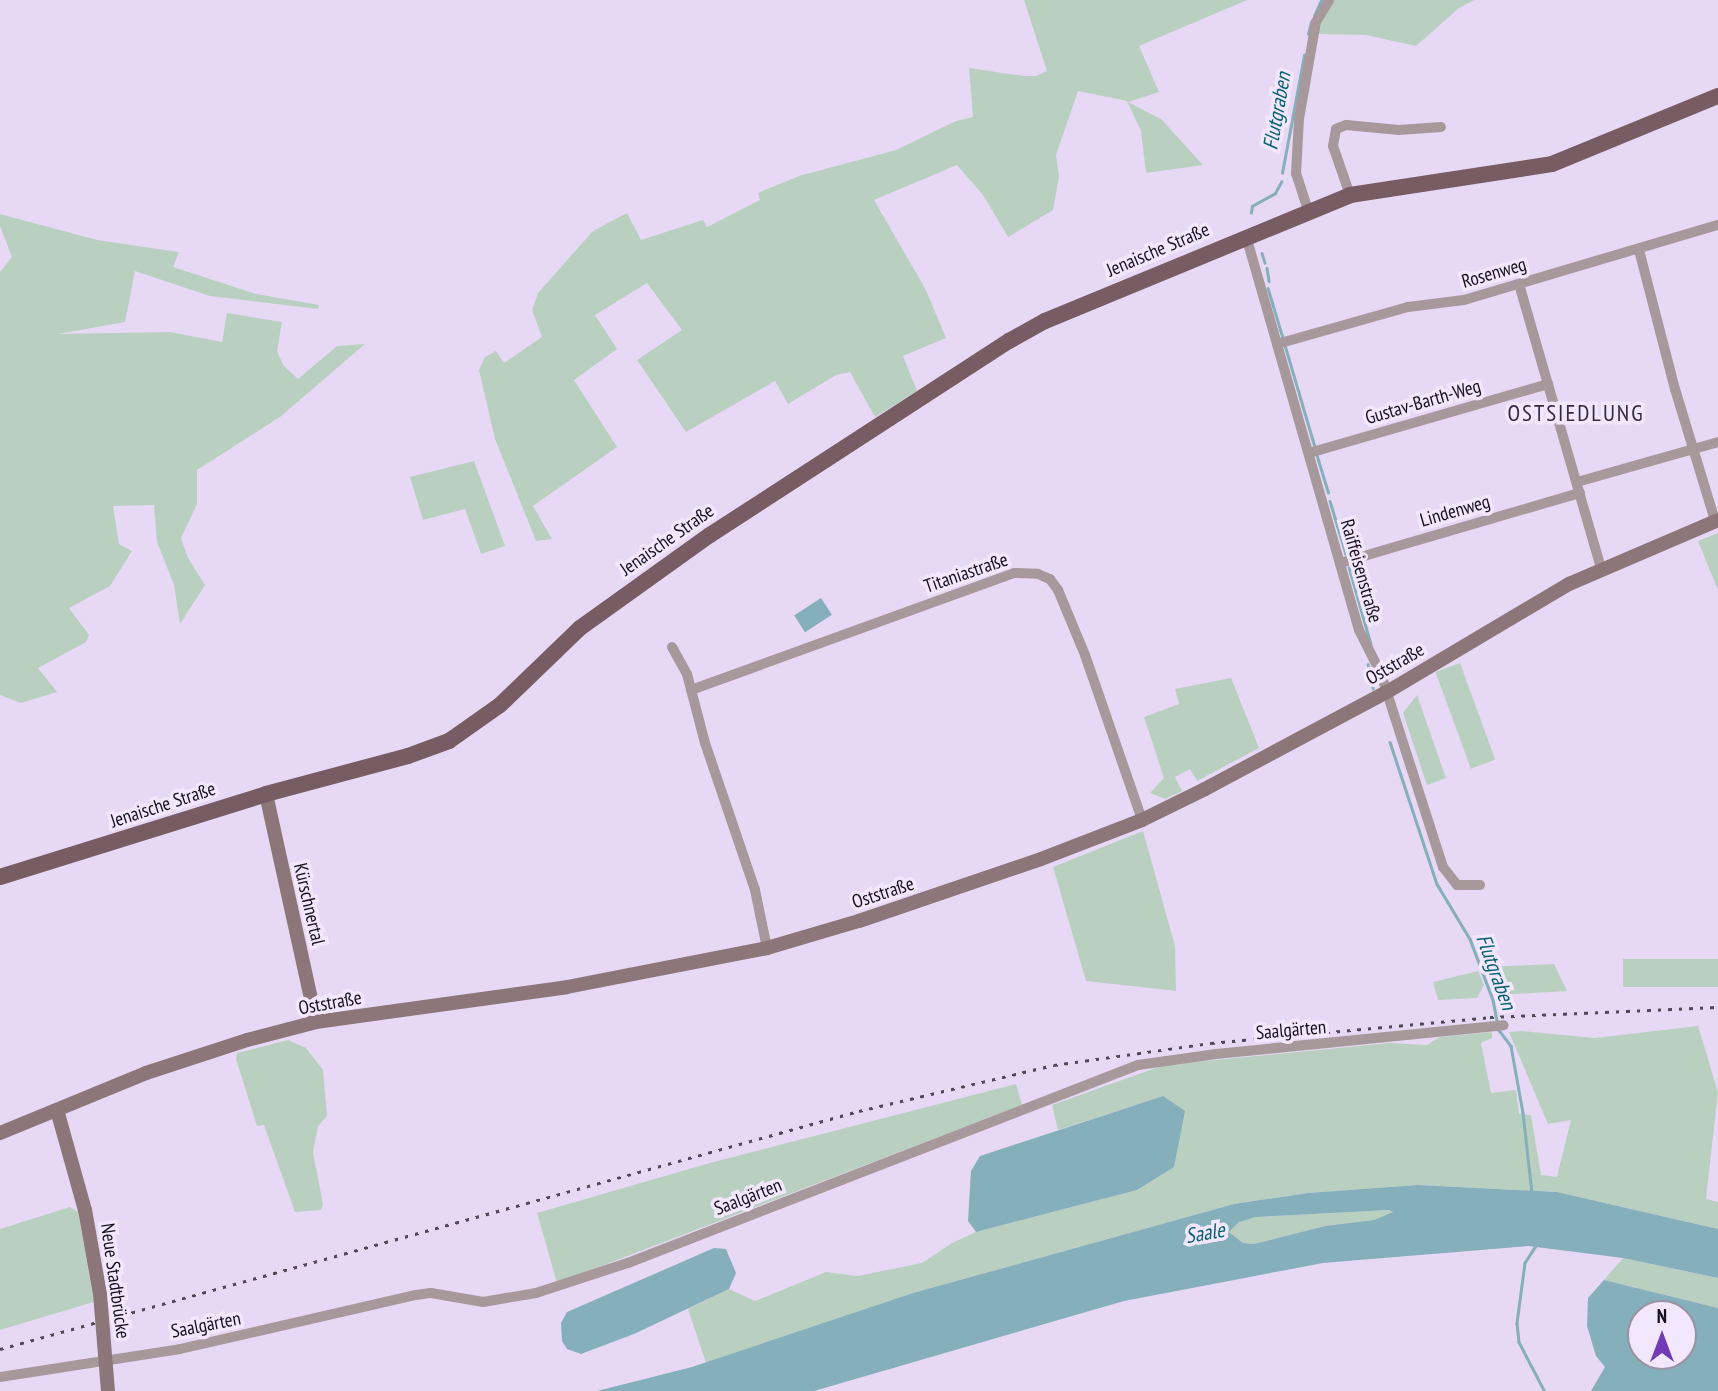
<!DOCTYPE html>
<meta charset="utf-8">
<style>
body{margin:0}
#map{position:relative;width:1718px;height:1391px;overflow:hidden;background:#e7d9f5;font-family:"PT Sans Narrow",sans-serif}
div>[style]{position:absolute}
[style*='--x']{left:calc(var(--x)*1px);top:calc(var(--y)*1px);width:calc(var(--w)*1px);rotate:calc(var(--a)*1deg)}
.green>*{inset:0;background:#b9d0c0;transform-origin:0 0}
.water>*{inset:0;background:#84afbb;transform-origin:0 0}
.stream>*{height:2.5px;margin:-1.25px;padding:0 1.25px;transform-origin:1.25px;border-radius:1.25px;background:#84afbb}
.street>*{height:10px;margin:-5px;padding:0 5px;transform-origin:5px;border-radius:5px;background:#a7989b}
.secondary>*{height:14px;margin:-7px;padding:0 7px;transform-origin:7px;border-radius:7px;background:#8c767a}
.primary>*{height:16px;margin:-8px;padding:0 8px;transform-origin:8px;border-radius:8px;background:#775d63}
.rail>*{height:2.5px;margin-top:-1.25px;transform-origin:0;background:repeating-linear-gradient(90deg,#4f4857 0 3.5px,transparent 0 10.5px)}
.secondary-bridge>*{height:14px;margin:-7px;padding:0 7px;transform-origin:7px;border-radius:7px;background:#8c767a}
span{translate:-50% -50%;white-space:nowrap;text-align:center;line-height:1.15;-webkit-text-stroke:7px #f3e7fe;paint-order:stroke}
.street-label{font-size:19px;color:#15101a}
.water-label{font-size:21px;color:#056172;font-style:italic}
.quarter-label{font-size:23px;color:#352a3f;letter-spacing:2px}
.north{position:absolute;left:1627px;top:1300px;width:70px;height:70px;box-sizing:border-box;background:#f3e7fe;border:2px solid #9a91a3;border-radius:50%;rotate:0deg;font-size:19px;font-weight:700;line-height:28px;text-align:center;color:#15101a}
.north::after{content:'';display:block;margin:auto;width:24px;height:32px;background:#713cb3;clip-path:polygon(50% 0,100% 100%,50% 72%,0 100%)}
</style>
<div id="map">
<div class="green">
<div style="clip-path:polygon(1024px 0,1247px 0,1139px 46px,1159px 92px,1128px 102px,1161px 119px,1203px 165px,1146px 173px,1141px 131px,1127px 101px,1078px 91px,1056px 155px,1059px 177px,1053px 210px,1008px 237px,983px 195px,957px 165px,874px 200px,926px 290px,946px 338px,903px 356px,917px 391px,875px 417px,850px 372px,836px 375px,788px 404px,775px 381px,686px 432px,637px 360px,682px 330px,647px 283px,595px 315px,617px 349px,574px 380px,617px 447px,533px 506px,552px 539px,536px 541px,495px 439px,479px 370px,485px 357px,496px 351px,504px 363px,542px 337px,532px 310px,538px 293px,593px 231px,627px 213px,641px 240px,703px 220px,707px 227px,760px 200px,758px 193px,799px 176px,896px 150px,956px 121px,973px 117px,969px 68px,1024px 76px,1036px 76px,1047px 71px)"></div>
<div style="clip-path:polygon(1335px 0,1474px 0,1459px 8px,1416px 46px,1366px 35px,1318px 34px,1320px 22px)"></div>
<div style="clip-path:polygon(0 214px,97px 240px,179px 252px,173px 267px,256px 294px,319px 305px,318px 309px,210px 296px,135px 271px,125px 322px,58px 334px,170px 332px,222px 342px,227px 313px,282px 322px,277px 351px,283px 365px,298px 379px,337px 346px,365px 344px,280px 417px,197px 470px,197px 504px,181px 538px,188px 558px,205px 585px,180px 624px,174px 585px,157px 542px,154px 505px,113px 506px,119px 544px,132px 551px,110px 586px,69px 608px,89px 635px,86px 642px,38px 668px,57px 692px,21px 703px,0 695px,0 272px,12px 257px,0 226px)"></div>
<div style="clip-path:polygon(474px 461px,505px 546px,481px 554px,465px 509px,423px 520px,410px 477px)"></div>
<div style="clip-path:polygon(1718px 533px,1718px 590px,1698px 541px)"></div>
<div style="left:1460px;top:663px;width:103px;height:26px;rotate:70deg"></div>
<div style="clip-path:polygon(1231px 678px,1259px 748px,1197px 781px,1190px 769px,1175px 777px,1182px 791px,1165px 799px,1150px 793px,1164px 778px,1144px 717px,1179px 704px,1175px 689px)"></div>
<div style="clip-path:polygon(1417px 695px,1446px 778px,1427px 785px,1403px 713px)"></div>
<div style="clip-path:polygon(1143px 831px,1175px 946px,1176px 991px,1086px 981px,1053px 867px)"></div>
<div style="left:1718px;top:959px;width:28px;height:95px;rotate:90deg"></div>
<div style="clip-path:polygon(1554px 964px,1567px 991px,1496px 995px,1486px 967px)"></div>
<div style="clip-path:polygon(1478px 971px,1484px 985px,1477px 998px,1438px 1000px,1433px 982px)"></div>
<div style="clip-path:polygon(1698px 1026px,1718px 1092px,1706px 1199px,1718px 1202px,1718px 1229px,1557px 1192px,1418px 1185px,1308px 1193px,1234px 1204px,913px 1293px,706px 1363px,688px 1309px,729px 1289px,755px 1301px,826px 1272px,858px 1276px,922px 1263px,952px 1243px,976px 1232px,1137px 1190px,1163px 1096px,1058px 1130px,1052px 1105px,1164px 1065px,1389px 1043px,1427px 1045px,1440px 1037px,1492px 1032px,1492px 1038px,1481px 1043px,1491px 1093px,1516px 1090px,1519px 1114px,1531px 1115px,1541px 1175px,1557px 1177px,1571px 1120px,1548px 1124px,1509px 1032px,1522px 1031px,1595px 1038px)"></div>
<div style="clip-path:polygon(288px 1040px,306px 1048px,323px 1070px,327px 1116px,318px 1126px,313px 1152px,323px 1205px,321px 1210px,295px 1212px,264px 1125px,257px 1126px,236px 1059px,237px 1053px)"></div>
<div style="clip-path:polygon(1016px 1084px,1022px 1105px,557px 1283px,537px 1213px,710px 1163px)"></div>
<div style="clip-path:polygon(70px 1207px,78px 1212px,94px 1302px,0 1330px,0 1229px)"></div>
<div style="clip-path:polygon(1389px 1210px,1394px 1212px,1374px 1220px,1325px 1226px,1254px 1244px,1243px 1243px,1229px 1232px,1239px 1222px,1256px 1217px)"></div>
<div style="clip-path:polygon(1623px 1258px,1718px 1278px,1718px 1308px,1604px 1280px)"></div>
</div>
<div class="water">
<div style="left:821px;top:598px;width:20px;height:32px;rotate:57deg"></div>
<div style="clip-path:polygon(1163px 1096px,1185px 1111px,1174px 1167px,1137px 1190px,976px 1232px,968px 1221px,971px 1171px,980px 1156px)"></div>
<div style="clip-path:polygon(evenodd,1418px 1185px,1557px 1192px,1718px 1229px,1718px 1278px,1623px 1258px,1528px 1246px,1323px 1263px,1124px 1301px,814px 1391px,597px 1391px,692px 1367px,913px 1293px,1234px 1204px,1308px 1193px,1418px 1185px,1389px 1210px,1393px 1212px,1374px 1220px,1325px 1226px,1254px 1244px,1243px 1243px,1229px 1232px,1239px 1222px,1256px 1217px,1389px 1210px)"></div>
<div style="clip-path:polygon(714px 1248px,726px 1249px,736px 1273px,729px 1289px,634px 1334px,581px 1354px,567px 1349px,562px 1341px,561px 1323px,567px 1312px)"></div>
<div style="clip-path:polygon(evenodd,1604px 1280px,1718px 1308px,1718px 1391px,1591px 1391px,1605px 1367px,1596px 1356px,1587px 1326px,1588px 1298px,1604px 1280px,1641px 1314px,1683px 1314px,1683px 1356px,1641px 1356px,1641px 1314px)"></div>
</div>
<div class="stream">
<div style="--x:1314;--y:16;--w:17;--a:-66"></div>
<div style="--x:1308;--y:34;--w:12;--a:-76"></div>
<div style="--x:1282;--y:173;--w:120;--a:-79.4"></div>
<div style="--x:1251;--y:213;--w:7;--a:-82"></div>
<div style="--x:1252;--y:206;--w:26;--a:-29"></div>
<div style="--x:1275;--y:193;--w:13;--a:-61"></div>
<div style="--x:1262;--y:253;--w:10;--a:73"></div>
<div style="--x:1267;--y:268;--w:13;--a:81"></div>
<div style="--x:1268;--y:288;--w:52;--a:73.3"></div>
<div style="--x:1285;--y:345;--w:106;--a:73.6"></div>
<div style="--x:1317;--y:455;--w:39;--a:73"></div>
<div style="--x:1330;--y:501;--w:55;--a:73.2"></div>
<div style="--x:1349;--y:567;--w:80;--a:74.1"></div>
<div style="--x:1368;--y:664;--w:25;--a:78"></div>
<div style="--x:1390;--y:742;--w:150;--a:71.7"></div>
<div style="--x:1437;--y:884;--w:64;--a:59"></div>
<div style="--x:1470;--y:939;--w:65;--a:69.3"></div>
<div style="--x:1493;--y:1000;--w:31;--a:79"></div>
<div style="--x:1499;--y:1030;--w:20;--a:53"></div>
<div style="--x:1511;--y:1046;--w:68;--a:79.8"></div>
<div style="--x:1523;--y:1113;--w:81;--a:83.6"></div>
<div style="--x:1536;--y:1246;--w:20;--a:123"></div>
<div style="--x:1525;--y:1263;--w:61;--a:97.6"></div>
<div style="--x:1517;--y:1323;--w:19;--a:84"></div>
<div style="--x:1519;--y:1342;--w:54;--a:62.5"></div>
</div>
<div class="street">
<div style="--x:1350;--y:195;--w:52;--a:-109.1"></div>
<div style="--x:1333;--y:146;--w:17;--a:-80"></div>
<div style="--x:1336;--y:129;--w:11;--a:-22"></div>
<div style="--x:1346;--y:125;--w:53;--a:5.4"></div>
<div style="--x:1399;--y:130;--w:42;--a:-4.1"></div>
<div style="--x:1308;--y:210;--w:38;--a:-108"></div>
<div style="--x:1296;--y:174;--w:55;--a:-86.9"></div>
<div style="--x:1299;--y:119;--w:98;--a:-80.1"></div>
<div style="--x:1316;--y:22;--w:26;--a:-59"></div>
<div style="--x:1246;--y:236;--w:410;--a:74"></div>
<div style="--x:1359;--y:630;--w:49;--a:63.4"></div>
<div style="--x:1381;--y:674;--w:203;--a:72.2"></div>
<div style="--x:1443;--y:867;--w:23;--a:52"></div>
<div style="--x:1457;--y:885;--w:23;--a:0"></div>
<div style="--x:1639;--y:250;--w:144;--a:75.5"></div>
<div style="--x:1675;--y:389;--w:138;--a:73.1"></div>
<div style="--x:1519;--y:284;--w:296;--a:73.9"></div>
<div style="--x:1277;--y:344;--w:136;--a:-15.8"></div>
<div style="--x:1408;--y:307;--w:56;--a:-7.1"></div>
<div style="--x:1464;--y:300;--w:265;--a:-16.5"></div>
<div style="--x:1309;--y:453;--w:249;--a:-16.1"></div>
<div style="--x:1577;--y:482;--w:147;--a:-15.8"></div>
<div style="--x:1340;--y:563;--w:250;--a:-16.3"></div>
<div style="--x:672;--y:647;--w:31;--a:61"></div>
<div style="--x:687;--y:674;--w:71;--a:75.4"></div>
<div style="--x:705;--y:743;--w:155;--a:71.2"></div>
<div style="--x:755;--y:890;--w:59;--a:78.3"></div>
<div style="--x:691;--y:690;--w:344;--a:-19.9"></div>
<div style="--x:1015;--y:573;--w:23;--a:2"></div>
<div style="--x:1038;--y:574;--w:13;--a:23"></div>
<div style="--x:1050;--y:579;--w:14;--a:54"></div>
<div style="--x:1058;--y:590;--w:70;--a:67.4"></div>
<div style="--x:1085;--y:655;--w:175;--a:70.9"></div>
<div style="--x:0;--y:1377;--w:182;--a:-8.8"></div>
<div style="--x:180;--y:1349;--w:242;--a:-12.9"></div>
<div style="--x:416;--y:1295;--w:15;--a:-8"></div>
<div style="--x:431;--y:1293;--w:53;--a:9.8"></div>
<div style="--x:483;--y:1302;--w:54;--a:-9.6"></div>
<div style="--x:536;--y:1293;--w:97;--a:-18.1"></div>
<div style="--x:628;--y:1263;--w:547;--a:-21.22"></div>
<div style="--x:1138;--y:1065;--w:79;--a:-8"></div>
<div style="--x:1216;--y:1054;--w:289;--a:-5.7"></div>
</div>
<div class="secondary">
<div style="--x:266;--y:794;--w:233;--a:77.6"></div>
<div style="--x:57;--y:1110;--w:104;--a:74.4"></div>
<div style="--x:0;--y:1133;--w:158;--a:-22.3"></div>
<div style="--x:146;--y:1073;--w:106;--a:-18.1"></div>
<div style="--x:247;--y:1040;--w:71;--a:-14.6"></div>
<div style="--x:316;--y:1022;--w:253;--a:-7.9"></div>
<div style="--x:567;--y:987;--w:204;--a:-11"></div>
<div style="--x:767;--y:948;--w:96;--a:-16.4"></div>
<div style="--x:859;--y:921;--w:192;--a:-18.8"></div>
<div style="--x:1041;--y:859;--w:108;--a:-21.1"></div>
<div style="--x:1142;--y:820;--w:70;--a:-26.2"></div>
<div style="--x:1205;--y:789;--w:206;--a:-28.1"></div>
<div style="--x:1387;--y:692;--w:212;--a:-30.7"></div>
<div style="--x:1569;--y:584;--w:162;--a:-23.2"></div>
</div>
<div class="primary">
<div style="--x:0;--y:877;--w:279;--a:-17.3"></div>
<div style="--x:266;--y:794;--w:147;--a:-15"></div>
<div style="--x:408;--y:756;--w:44;--a:-20.1"></div>
<div style="--x:449;--y:741;--w:62;--a:-35.2"></div>
<div style="--x:500;--y:705;--w:111;--a:-43.9"></div>
<div style="--x:580;--y:628;--w:160;--a:-35.6"></div>
<div style="--x:710;--y:535;--w:356;--a:-33"></div>
<div style="--x:1009;--y:341;--w:41;--a:-29.1"></div>
<div style="--x:1045;--y:321;--w:330;--a:-22.4"></div>
<div style="--x:1350;--y:195;--w:204;--a:-8.7"></div>
<div style="--x:1552;--y:164;--w:179;--a:-22.3"></div>
</div>
<div class="rail">
<div style="--x:0;--y:1349;--w:891;--a:-15.49"></div>
<div style="--x:859;--y:1111;--w:200;--a:-13.3"></div>
<div style="--x:1054;--y:1065;--w:159;--a:-8"></div>
<div style="--x:1211;--y:1043;--w:280;--a:-5.3"></div>
<div style="--x:1490;--y:1017;--w:228;--a:-2.5"></div>
</div>
<div class="secondary-bridge">
<div style="--x:85;--y:1210;--w:85;--a:79.9"></div>
<div style="--x:100;--y:1294;--w:97;--a:85.3"></div>
</div>
<div class="street-label">
<span style="left:1158px;top:250px;rotate:-23deg">Jenaische Straße</span>
<span style="left:1494px;top:273px;rotate:-16deg">Rosenweg</span>
<span style="left:1423px;top:402px;rotate:-16deg">Gustav-Barth-Weg</span>
<span style="left:1455px;top:511px;rotate:-16deg">Lindenweg</span>
<span style="left:667px;top:540px;rotate:-35deg">Jenaische Straße</span>
<span style="left:1361px;top:571px;rotate:74deg">Raiffeisenstraße</span>
<span style="left:966px;top:573px;rotate:-19deg">Titaniastraße</span>
<span style="left:1395px;top:664px;rotate:-30deg">Oststraße</span>
<span style="left:163px;top:805px;rotate:-18deg">Jenaische Straße</span>
<span style="left:883px;top:893px;rotate:-18deg">Oststraße</span>
<span style="left:309px;top:904px;rotate:77deg">Kürschnertal</span>
<span style="left:330px;top:1003px;rotate:-10deg">Oststraße</span>
<span style="left:1291px;top:1030px;rotate:-5deg">Saalgärten</span>
<span style="left:748px;top:1197px;rotate:-21deg">Saalgärten</span>
<span style="left:115px;top:1281px;rotate:82deg">Neue Stadtbrücke</span>
<span style="left:206px;top:1325px;rotate:-11deg">Saalgärten</span>
</div>
<div class="water-label">
<span style="left:1277px;top:111px;rotate:-80deg">Flutgraben</span>
<span style="left:1496px;top:972px;rotate:70deg">Flutgraben</span>
<span style="left:1205px;top:1233px;rotate:-10deg">Saale</span>
</div>
<div class="quarter-label">
<span style="left:1576px;top:413px">OSTSIEDLUNG</span>
</div>
<div class="north">N</div>
</div>
